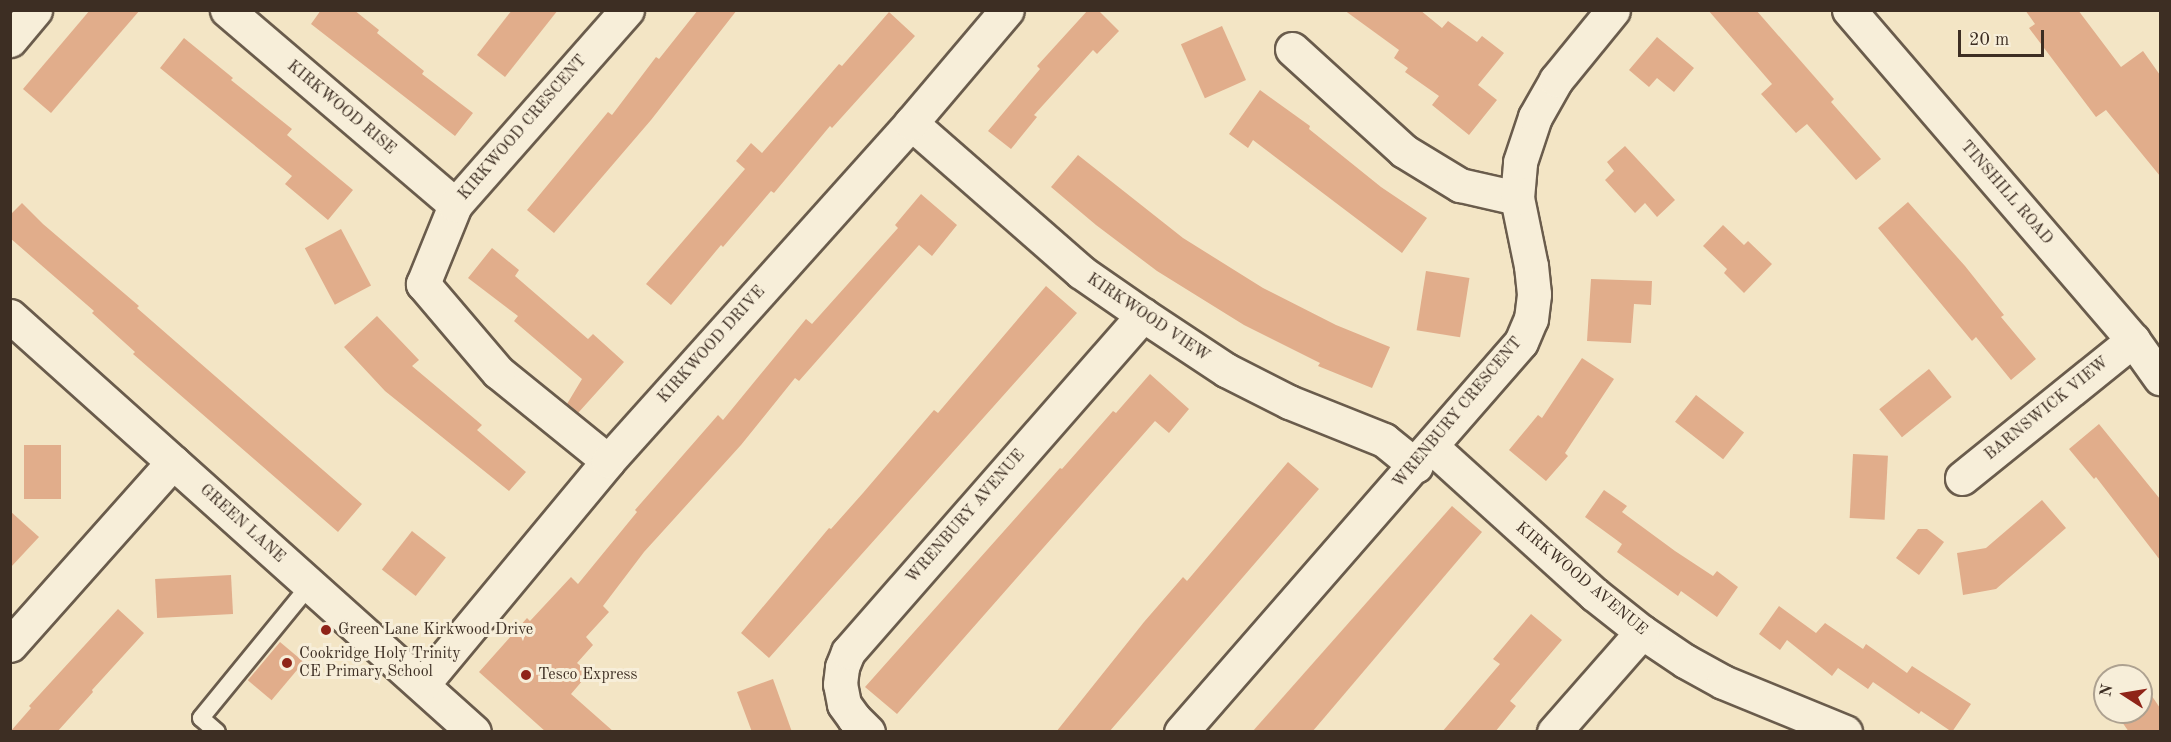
<!DOCTYPE html>
<style>
body{margin:0}
#map{position:relative;width:2171px;height:742px;overflow:hidden;background:#f3e5c5;font-family:"Old Standard TT",serif}
div>[style]{position:absolute}
[style*='--x']{left:calc(var(--x)*1px);top:calc(var(--y)*1px);width:calc(var(--w)*1px);rotate:calc(var(--a)*1deg)}
.building>*{inset:0;background:#e1ad8b;transform-origin:0 0}
.roads{filter:drop-shadow(2px 0 #6a5c4c) drop-shadow(-2px 0 #6a5c4c) drop-shadow(0 2px #6a5c4c) drop-shadow(0 -2px #6a5c4c)}
.lane>*{height:16px;margin:-8px;padding:0 8px;transform-origin:8px;border-radius:8px;background:#f7eed9}
.street>*{height:33px;margin:-16.5px;padding:0 16.5px;transform-origin:16.5px;border-radius:16.5px;background:#f7eed9}
.secondary>*{height:33px;margin:-16.5px;padding:0 16.5px;transform-origin:16.5px;border-radius:16.5px;background:#f7eed9}
.dots>*{width:16px;height:16px;translate:-50% -50%;box-sizing:border-box;border:3px solid #f7eed9;border-radius:50%}
span{translate:-50% -50%;white-space:nowrap;text-align:center;line-height:1.15;-webkit-text-stroke:6px #f7eed9;paint-order:stroke}
.street-label{font-size:16px;color:#3d2e23}
.poi-label{font-size:16px;color:#3d2e23}
.left{translate:0 -50%;text-align:left}
.frame{position:absolute;inset:0;border:12px solid #3d2e23;pointer-events:none}
.north{position:absolute;left:2093px;top:664px;width:60px;height:60px;box-sizing:border-box;background:#f7eed9;border:2px solid #ada190;border-radius:50%;rotate:282deg;font-size:16px;font-weight:700;line-height:24px;text-align:center;color:#3d2e23}
.north::after{content:'';display:block;margin:auto;width:21px;height:27px;background:#8f2418;clip-path:polygon(50% 0,100% 100%,50% 72%,0 100%)}
.scale{position:absolute;left:1958px;top:30px;width:86px;height:27px;box-sizing:border-box;border:3px solid #3d2e23;border-top:0;padding-left:8px;font-size:18px;line-height:21px;white-space:nowrap;color:#3d2e23;-webkit-text-stroke:4px #f7eed9;paint-order:stroke}
</style>
<div id="map">
<div class="building">
<div style="clip-path:polygon(90px 10px,140px 10px,51px 113px,23px 89px)"></div>
<div style="clip-path:polygon(321px 10px,354px 10px,379px 30px,377px 33px,424px 71px,422px 74px,473px 113px,455px 136px,311px 24px)"></div>
<div style="clip-path:polygon(512px 10px,558px 10px,505px 77px,477px 55px)"></div>
<div style="clip-path:polygon(698px 10px,737px 10px,651px 120px,554px 233px,527px 210px,608px 112px,612px 115px,656px 57px,659px 59px)"></div>
<div style="clip-path:polygon(1088px 10px,1098px 10px,1119px 31px,1097px 54px,1093px 50px,1034px 115px,1037px 117px,1011px 149px,988px 131px,1040px 69px,1037px 66px)"></div>
<div style="clip-path:polygon(1344px 10px,1420px 10px,1442px 28px,1448px 21px,1477px 42px,1482px 36px,1504px 53px,1478px 85px,1497px 100px,1469px 135px,1432px 105px,1439px 96px,1405px 72px,1408px 68px,1394px 58px,1399px 50px)"></div>
<div style="clip-path:polygon(1708px 10px,1756px 10px,1834px 99px,1831px 102px,1881px 159px,1856px 180px,1807px 124px,1796px 133px,1761px 94px,1772px 84px)"></div>
<div style="clip-path:polygon(2025px 10px,2078px 10px,2121px 67px,2143px 51px,2160px 75px,2160px 176px,2106px 110px,2096px 117px,2029px 28px,2035px 24px)"></div>
<div style="clip-path:polygon(889px 12px,915px 36px,832px 128px,830px 126px,774px 193px,771px 191px,723px 247px,721px 245px,671px 305px,646px 284px,745px 169px,736px 161px,751px 143px,762px 153px,839px 64px,842px 66px)"></div>
<div style="left:1222px;top:26px;width:59px;height:45px;rotate:66deg"></div>
<div style="clip-path:polygon(1657px 37px,1694px 68px,1674px 92px,1657px 78px,1649px 87px,1629px 70px)"></div>
<div style="clip-path:polygon(184px 38px,233px 78px,231px 80px,292px 129px,287px 135px,353px 190px,328px 220px,285px 184px,292px 176px,160px 68px)"></div>
<div style="clip-path:polygon(1260px 90px,1310px 126px,1309px 129px,1381px 187px,1427px 218px,1402px 253px,1253px 140px,1248px 148px,1229px 134px)"></div>
<div style="clip-path:polygon(1625px 146px,1675px 200px,1657px 217px,1645px 203px,1635px 213px,1605px 180px,1614px 171px,1607px 162px)"></div>
<div style="clip-path:polygon(1078px 155px,1183px 238px,1263px 288px,1336px 325px,1390px 347px,1372px 388px,1318px 366px,1320px 363px,1244px 325px,1157px 271px,1096px 225px,1051px 187px)"></div>
<div style="clip-path:polygon(921px 194px,957px 225px,932px 256px,919px 245px,799px 381px,795px 378px,741px 445px,644px 552px,603px 606px,609px 612px,586px 637px,593px 645px,577px 663px,589px 673px,571px 694px,614px 732px,546px 732px,479px 672px,527px 618px,530px 621px,571px 577px,578px 584px,637px 512px,635px 510px,718px 415px,723px 420px,806px 319px,812px 324px,898px 228px,895px 225px)"></div>
<div style="clip-path:polygon(1908px 202px,1965px 266px,2004px 315px,2001px 317px,2036px 359px,2011px 380px,1976px 337px,1972px 341px,1878px 228px)"></div>
<div style="clip-path:polygon(22px 203px,43px 224px,139px 306px,137px 308px,362px 504px,338px 532px,133px 354px,135px 352px,92px 313px,94px 311px,10px 238px,10px 215px)"></div>
<div style="clip-path:polygon(1723px 225px,1744px 245px,1748px 241px,1772px 264px,1744px 293px,1724px 273px,1727px 269px,1703px 246px)"></div>
<div style="left:341px;top:229px;width:64px;height:41px;rotate:62deg"></div>
<div style="clip-path:polygon(492px 248px,519px 270px,515px 276px,588px 339px,593px 334px,624px 362px,578px 413px,567px 404px,582px 379px,514px 321px,518px 316px,468px 278px)"></div>
<div style="left:1426px;top:271px;width:44px;height:60px;rotate:9deg"></div>
<div style="clip-path:polygon(1591px 279px,1652px 281px,1651px 305px,1634px 304px,1631px 343px,1587px 341px)"></div>
<div style="clip-path:polygon(1046px 286px,1077px 313px,769px 658px,741px 633px,829px 528px,831px 529px,863px 493px,934px 410px,938px 413px)"></div>
<div style="clip-path:polygon(377px 316px,419px 360px,412px 366px,482px 425px,477px 430px,526px 472px,509px 491px,385px 391px,344px 347px)"></div>
<div style="clip-path:polygon(1582px 358px,1614px 379px,1565px 453px,1568px 456px,1546px 481px,1509px 450px,1538px 415px,1542px 418px)"></div>
<div style="left:1929px;top:369px;width:36px;height:64px;rotate:51deg"></div>
<div style="clip-path:polygon(1150px 374px,1189px 409px,1169px 433px,1155px 421px,897px 714px,865px 687px,1060px 468px,1062px 469px,1113px 411px,1116px 413px)"></div>
<div style="left:1696px;top:395px;width:61px;height:34px;rotate:38deg"></div>
<div style="clip-path:polygon(2099px 424px,2160px 499px,2160px 560px,2096px 477px,2094px 479px,2069px 449px)"></div>
<div style="left:24px;top:445px;width:37px;height:54px"></div>
<div style="left:1853px;top:454px;width:35px;height:64px;rotate:3deg"></div>
<div style="clip-path:polygon(1288px 462px,1319px 489px,1109px 732px,1056px 732px,1144px 622px,1183px 577px,1187px 581px)"></div>
<div style="clip-path:polygon(1604px 490px,1627px 506px,1622px 512px,1675px 551px,1713px 576px,1717px 571px,1738px 587px,1717px 617px,1681px 591px,1678px 596px,1617px 552px,1622px 544px,1585px 517px)"></div>
<div style="clip-path:polygon(2042px 500px,2066px 528px,1996px 589px,1963px 595px,1957px 553px,1986px 548px)"></div>
<div style="clip-path:polygon(1452px 506px,1482px 532px,1324px 718px,1312px 732px,1252px 732px)"></div>
<div style="clip-path:polygon(10px 511px,39px 537px,10px 568px)"></div>
<div style="clip-path:polygon(1918px 529px,1927px 529px,1944px 542px,1919px 575px,1896px 558px)"></div>
<div style="left:412px;top:531px;width:43px;height:49px;rotate:38deg"></div>
<div style="left:231px;top:575px;width:39px;height:76px;rotate:87deg"></div>
<div style="clip-path:polygon(1779px 606px,1816px 633px,1825px 623px,1863px 649px,1866px 644px,1907px 673px,1912px 666px,1971px 704px,1952px 732px,1921px 711px,1919px 714px,1873px 682px,1868px 689px,1838px 668px,1832px 676px,1787px 640px,1780px 650px,1759px 634px)"></div>
<div style="clip-path:polygon(118px 609px,144px 633px,92px 690px,93px 692px,57px 732px,10px 732px,31px 708px,29px 706px)"></div>
<div style="clip-path:polygon(1531px 614px,1562px 640px,1510px 701px,1516px 706px,1495px 732px,1442px 732px,1500px 664px,1493px 659px)"></div>
<div style="left:280px;top:642px;width:31px;height:50px;rotate:40deg"></div>
<div style="clip-path:polygon(773px 679px,792px 732px,752px 732px,737px 692px)"></div>
<div style="clip-path:polygon(2141px 680px,2160px 708px,2160px 732px,2129px 732px,2115px 712px,2141px 712px)"></div>
</div>
<div class="roads">
<div class="lane">
<div style="--x:217;--y:732;--w:21;--a:-139"></div>
<div style="--x:201;--y:718;--w:172;--a:-50.7"></div>
</div>
<div class="street">
<div style="--x:227;--y:10;--w:300;--a:40.5"></div>
<div style="--x:10;--y:40;--w:39;--a:-50"></div>
<div style="--x:1292;--y:49;--w:151;--a:42.3"></div>
<div style="--x:1404;--y:151;--w:66;--a:31.3"></div>
<div style="--x:1460;--y:185;--w:58;--a:12.8"></div>
<div style="--x:911;--y:123;--w:226;--a:41.2"></div>
<div style="--x:1081;--y:272;--w:75;--a:34.7"></div>
<div style="--x:1143;--y:315;--w:100;--a:33.5"></div>
<div style="--x:1226;--y:370;--w:71;--a:26.9"></div>
<div style="--x:1289;--y:402;--w:102;--a:21.8"></div>
<div style="--x:1384;--y:440;--w:41;--a:39.1"></div>
<div style="--x:10;--y:316;--w:623;--a:41.88"></div>
<div style="--x:1432;--y:447;--w:219;--a:42.2"></div>
<div style="--x:1594;--y:594;--w:61;--a:38.4"></div>
<div style="--x:1642;--y:632;--w:52;--a:34"></div>
<div style="--x:1685;--y:661;--w:43;--a:28.9"></div>
<div style="--x:1723;--y:682;--w:132;--a:22.3"></div>
<div style="--x:608;--y:461;--w:141;--a:-141"></div>
<div style="--x:498;--y:372;--w:116;--a:-130.4"></div>
<div style="--x:423;--y:284;--w:85;--a:-67.9"></div>
<div style="--x:455;--y:205;--w:260;--a:-48.6"></div>
<div style="--x:1962;--y:478;--w:220;--a:-38.9"></div>
<div style="--x:10;--y:645;--w:245;--a:-48.3"></div>
<div style="--x:423;--y:684;--w:290;--a:-50.3"></div>
<div style="--x:608;--y:461;--w:454;--a:-48.1"></div>
<div style="--x:911;--y:123;--w:148;--a:-49.7"></div>
<div style="--x:868;--y:732;--w:20;--a:-135"></div>
<div style="--x:854;--y:718;--w:17;--a:-126"></div>
<div style="--x:844;--y:704;--w:20;--a:-101"></div>
<div style="--x:840;--y:684;--w:17;--a:-83"></div>
<div style="--x:842;--y:667;--w:16;--a:-68"></div>
<div style="--x:848;--y:652;--w:448;--a:-48.8"></div>
<div style="--x:1181;--y:732;--w:517;--a:-48.92"></div>
<div style="--x:1521;--y:342;--w:25;--a:-67"></div>
<div style="--x:1531;--y:319;--w:25;--a:-83"></div>
<div style="--x:1534;--y:294;--w:28;--a:-96"></div>
<div style="--x:1531;--y:266;--w:69;--a:-101.6"></div>
<div style="--x:1517;--y:198;--w:36;--a:-85"></div>
<div style="--x:1520;--y:162;--w:47;--a:-71.6"></div>
<div style="--x:1535;--y:117;--w:43;--a:-60.4"></div>
<div style="--x:1556;--y:80;--w:90;--a:-50.8"></div>
<div style="--x:1554;--y:732;--w:133;--a:-48.7"></div>
</div>
<div class="secondary">
<div style="--x:1849;--y:10;--w:435;--a:49.3"></div>
<div style="--x:2133;--y:340;--w:47;--a:54.6"></div>
</div>
</div>
<div class="dots">
<div style="left:326px;top:630px;background:#8f2418"></div>
<div style="left:287px;top:663px;background:#8f2418"></div>
<div style="left:526px;top:675px;background:#8f2418"></div>
</div>
<div class="street-label">
<span style="left:341px;top:108px;rotate:40deg">KIRKWOOD RISE</span>
<span style="left:523px;top:128px;rotate:-49deg">KIRKWOOD CRESCENT</span>
<span style="left:2006px;top:193px;rotate:49deg">TINSHILL ROAD</span>
<span style="left:1148px;top:318px;rotate:34deg">KIRKWOOD VIEW</span>
<span style="left:712px;top:345px;rotate:-48deg">KIRKWOOD DRIVE</span>
<span style="left:2047px;top:409px;rotate:-39deg">BARNSWICK VIEW</span>
<span style="left:1458px;top:413px;rotate:-50deg">WRENBURY CRESCENT</span>
<span style="left:966px;top:517px;rotate:-49deg">WRENBURY AVENUE</span>
<span style="left:242px;top:524px;rotate:42deg">GREEN LANE</span>
<span style="left:1581px;top:579px;rotate:40deg">KIRKWOOD AVENUE</span>
</div>
<div class="poi-label">
<span class="left" style="left:338px;top:630px">Green Lane Kirkwood Drive</span>
<span class="left" style="left:299px;top:663px">Cookridge Holy Trinity<br>CE Primary School</span>
<span class="left" style="left:538px;top:675px">Tesco Express</span>
</div>
<div class="frame"></div>
<div class="north">N</div>
<div class="scale">20 m</div>
</div>
